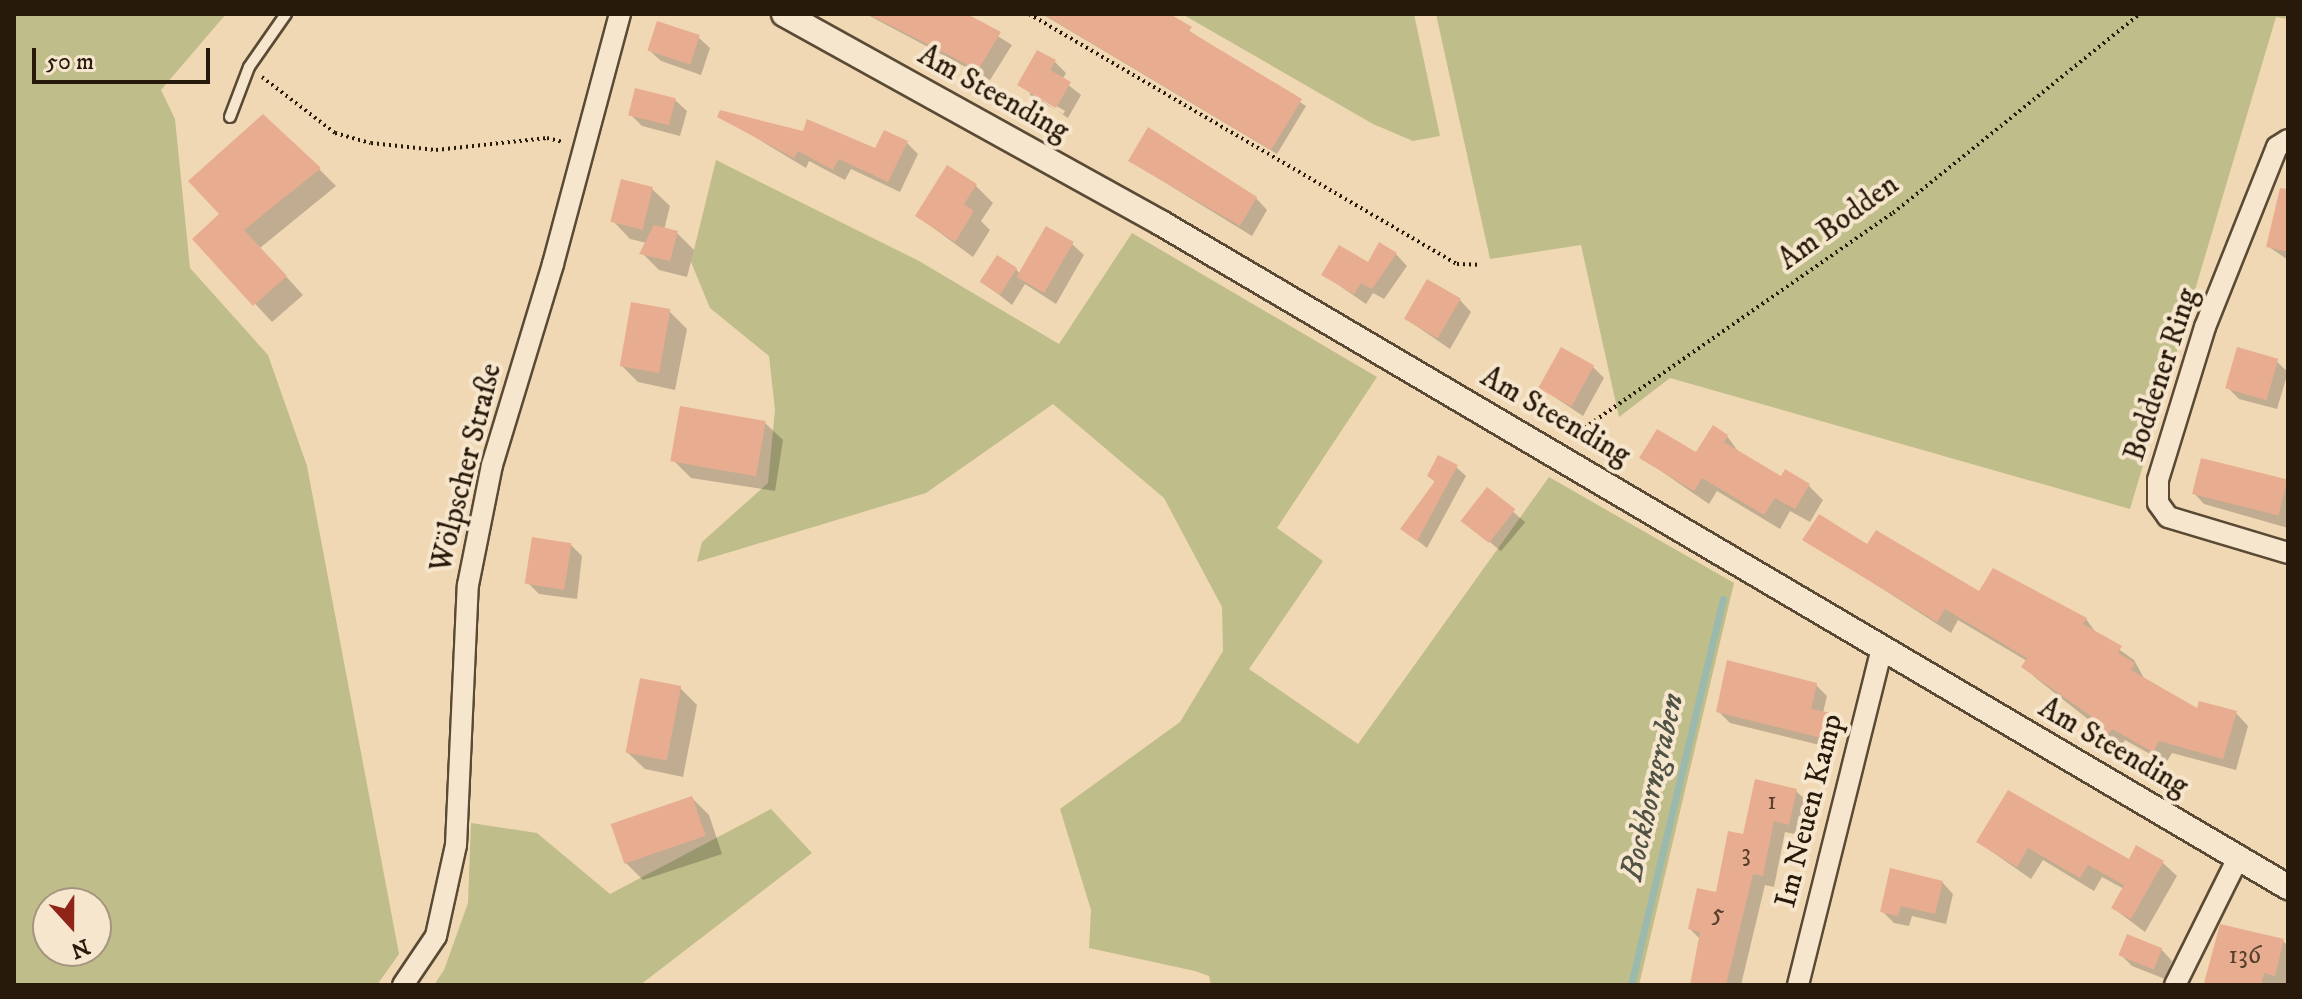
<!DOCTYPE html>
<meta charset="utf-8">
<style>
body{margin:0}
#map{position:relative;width:2302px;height:999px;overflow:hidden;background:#f1d8b4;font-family:"IM FELL DW Pica",serif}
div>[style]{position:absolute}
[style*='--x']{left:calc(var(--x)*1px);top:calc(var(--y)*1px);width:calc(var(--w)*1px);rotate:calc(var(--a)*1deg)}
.green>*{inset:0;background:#bfbd89}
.shadow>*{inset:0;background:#0003;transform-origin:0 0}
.stream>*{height:7px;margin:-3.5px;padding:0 3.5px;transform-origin:3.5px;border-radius:3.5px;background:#9bbaad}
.building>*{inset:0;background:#e8ad91;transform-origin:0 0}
.path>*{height:4px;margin-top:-2px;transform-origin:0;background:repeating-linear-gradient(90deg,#281a0b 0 2px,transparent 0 6px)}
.roads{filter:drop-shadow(2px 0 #5a4a35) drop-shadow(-2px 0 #5a4a35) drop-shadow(0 2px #5a4a35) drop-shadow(0 -2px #5a4a35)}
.service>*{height:10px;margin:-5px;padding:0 5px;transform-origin:5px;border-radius:5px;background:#f6e6ce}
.minor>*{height:20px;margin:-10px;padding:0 10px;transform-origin:10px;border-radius:10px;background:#f6e6ce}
.tertiary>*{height:24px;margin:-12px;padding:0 12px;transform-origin:12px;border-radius:12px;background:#f6e6ce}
span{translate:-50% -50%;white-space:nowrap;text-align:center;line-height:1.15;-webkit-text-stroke:8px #f6e6ce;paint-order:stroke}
.number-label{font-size:26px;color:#583f2c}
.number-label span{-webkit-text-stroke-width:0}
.street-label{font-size:30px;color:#281a0b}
.water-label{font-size:32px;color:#505244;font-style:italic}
.frame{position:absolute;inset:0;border:16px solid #281a0b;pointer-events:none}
.north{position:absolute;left:32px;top:887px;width:80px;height:80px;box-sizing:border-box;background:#f6e6ce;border:2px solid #a49480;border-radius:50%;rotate:159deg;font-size:22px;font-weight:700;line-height:32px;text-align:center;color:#281a0b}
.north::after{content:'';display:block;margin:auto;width:28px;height:36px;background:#8f2418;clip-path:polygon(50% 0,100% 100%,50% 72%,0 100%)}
.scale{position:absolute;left:32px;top:48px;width:178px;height:36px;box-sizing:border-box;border:4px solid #281a0b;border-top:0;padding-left:10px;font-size:24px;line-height:28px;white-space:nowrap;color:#281a0b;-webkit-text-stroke:6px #f6e6ce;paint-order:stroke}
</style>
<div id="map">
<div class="green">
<div style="clip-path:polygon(evenodd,14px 14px,226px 14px,161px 90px,175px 119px,190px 268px,268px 355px,307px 466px,399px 954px,377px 985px,14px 985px,14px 14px,48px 903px,96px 903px,96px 951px,48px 951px,48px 903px)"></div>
<div style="clip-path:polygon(1182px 14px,1414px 14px,1440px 136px,1413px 141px,1373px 124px)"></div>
<div style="clip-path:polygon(1436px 14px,2288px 14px,2288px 19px,2276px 17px,2130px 509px,1670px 378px,1619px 417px,1581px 245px,1490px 259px)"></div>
<div style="clip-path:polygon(716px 160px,919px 261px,1059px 344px,1132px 233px,1377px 377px,1277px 528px,1323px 561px,1249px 669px,1358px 744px,1549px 477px,1734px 583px,1639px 985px,1211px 985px,1209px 976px,1195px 971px,1089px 948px,1091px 910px,1060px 809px,1180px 722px,1223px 651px,1222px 607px,1164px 498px,1053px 404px,926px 493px,697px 562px,702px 542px,768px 483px,775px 410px,769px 356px,710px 308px,691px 262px)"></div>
<div style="clip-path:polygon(771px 809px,812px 853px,640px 985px,434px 985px,444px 970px,468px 903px,471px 823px,537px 833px,610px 894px)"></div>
</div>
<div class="shadow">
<div style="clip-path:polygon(866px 14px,964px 15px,1012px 45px,990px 80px)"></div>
<div style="clip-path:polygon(1042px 14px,1163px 14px,1306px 106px,1277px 154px)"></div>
<div style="clip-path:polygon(698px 37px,710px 48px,701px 75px,661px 61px,649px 50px)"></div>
<div style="clip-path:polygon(evenodd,1038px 53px,1055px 62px,1066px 73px,1062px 80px,1081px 95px,1068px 118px,1019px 85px,1038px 53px,1030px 90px,1065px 111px,1063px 114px,1030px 95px,1030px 90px)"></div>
<div style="clip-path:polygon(675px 100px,687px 111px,680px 136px,642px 126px,630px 114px)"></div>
<div style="clip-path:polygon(720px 116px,876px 151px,907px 143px,918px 154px,900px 192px,851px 169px,845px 180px,809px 161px,806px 168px)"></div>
<div style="clip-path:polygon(1130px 161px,1256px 198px,1267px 210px,1252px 236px)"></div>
<div style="clip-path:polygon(319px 169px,336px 186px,260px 248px,303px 295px,272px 322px,195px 239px)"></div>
<div style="clip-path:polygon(975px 185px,993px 203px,981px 221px,990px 230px,973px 257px,917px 216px)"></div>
<div style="clip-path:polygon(652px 189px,670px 206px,664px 230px,677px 233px,694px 250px,687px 277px,659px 270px,642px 253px,647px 243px,630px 239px,613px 221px)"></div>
<div style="clip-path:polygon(2288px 202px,2288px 260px,2269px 247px)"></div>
<div style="clip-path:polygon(1072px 244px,1084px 255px,1056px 304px,1025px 284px,1012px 305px,983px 282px,1016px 269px,1020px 274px)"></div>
<div style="clip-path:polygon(1396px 254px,1407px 266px,1384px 299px,1373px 293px,1366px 304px,1324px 275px)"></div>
<div style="clip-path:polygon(1460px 300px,1471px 312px,1450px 349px,1406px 319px)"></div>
<div style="clip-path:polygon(669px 311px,687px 329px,675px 390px,638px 382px,621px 365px)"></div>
<div style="clip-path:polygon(2276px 361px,2288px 372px,2277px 409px,2239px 399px,2227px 387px)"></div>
<div style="clip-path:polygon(1592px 366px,1604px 378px,1583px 416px,1541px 388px)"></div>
<div style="clip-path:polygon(765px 423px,783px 440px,775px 491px,691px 478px,673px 460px)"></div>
<div style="clip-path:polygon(1727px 436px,1740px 454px,1782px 479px,1809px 486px,1823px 500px,1810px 522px,1790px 511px,1780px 529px,1717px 491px,1709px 504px,1642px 458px,1697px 455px)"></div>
<div style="clip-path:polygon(2202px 460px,2288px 482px,2288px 528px,2204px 504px,2193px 492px)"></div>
<div style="clip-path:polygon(1456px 467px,1466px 476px,1427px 548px,1403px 529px,1436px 483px,1429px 476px)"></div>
<div style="left:1487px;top:490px;width:50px;height:38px;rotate:40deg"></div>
<div style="clip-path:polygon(1805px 539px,1868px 547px,1979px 594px,2086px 619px,2097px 634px,2134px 660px,2145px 680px,2199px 711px,2236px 713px,2248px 726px,2236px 770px,2172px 753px,2166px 763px,2125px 740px,2122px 746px,2037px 679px,2024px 667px,2027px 661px,1958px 620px,1951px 633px)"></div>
<div style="clip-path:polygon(571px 545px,582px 556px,577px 599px,539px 594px,528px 583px)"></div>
<div style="clip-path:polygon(1816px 685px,1827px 696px,1823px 713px,1841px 726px,1836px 749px,1730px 723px,1718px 711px)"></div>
<div style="clip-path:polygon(680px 688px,697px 705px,683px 777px,645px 769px,627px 752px)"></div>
<div style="clip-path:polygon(1796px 791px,1808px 802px,1800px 835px,1785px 832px,1774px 887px,1765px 885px,1741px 985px,1692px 985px,1700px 939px,1690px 929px,1718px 895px,1744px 837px)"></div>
<div style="clip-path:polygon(2008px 792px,2130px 862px,2163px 863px,2177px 876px,2145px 932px,2113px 908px,2124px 889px,2102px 877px,2094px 891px,2043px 860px,2031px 879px,1978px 842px)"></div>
<div style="clip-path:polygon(692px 798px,709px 815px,722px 854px,643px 880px,625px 862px)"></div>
<div style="clip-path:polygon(1942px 882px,1953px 894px,1946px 924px,1912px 916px,1909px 926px,1894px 923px,1882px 911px)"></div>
<div style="clip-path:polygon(2221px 926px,2283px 941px,2288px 946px,2288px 985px,2209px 985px)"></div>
<div style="clip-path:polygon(2161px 949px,2172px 961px,2165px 979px,2132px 966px,2121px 955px)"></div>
</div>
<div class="stream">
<div style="--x:1631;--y:985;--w:397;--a:-76.6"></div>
</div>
<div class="building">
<div style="clip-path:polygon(868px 14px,967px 14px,1001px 32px,978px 70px)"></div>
<div style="clip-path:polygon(1043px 14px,1170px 14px,1192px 27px,1189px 31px,1302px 99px,1271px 150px)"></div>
<div style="left:657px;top:21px;width:45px;height:31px;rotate:18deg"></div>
<div style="clip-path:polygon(1037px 50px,1056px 60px,1050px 70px,1071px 82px,1056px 108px,1017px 85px)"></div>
<div style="left:635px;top:88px;width:42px;height:28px;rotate:14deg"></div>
<div style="clip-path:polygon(720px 110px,803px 131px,807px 119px,875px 148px,884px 130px,908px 141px,888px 182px,839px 159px,833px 170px,798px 151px,794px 158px,717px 117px)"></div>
<div style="clip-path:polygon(263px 114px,321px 168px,244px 230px,287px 276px,253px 306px,192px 239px,219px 214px,188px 181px)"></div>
<div style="clip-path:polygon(1148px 127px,1257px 197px,1240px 226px,1128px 161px)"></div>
<div style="clip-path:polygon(947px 165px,977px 184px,964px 204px,974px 211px,955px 242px,915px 216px)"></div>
<div style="left:621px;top:179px;width:33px;height:44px;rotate:14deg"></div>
<div style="clip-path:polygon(2280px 188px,2288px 189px,2288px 252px,2266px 247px)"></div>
<div style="clip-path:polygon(654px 225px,678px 231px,670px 261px,639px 254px)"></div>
<div style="left:1046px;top:226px;width:32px;height:59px;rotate:30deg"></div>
<div style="clip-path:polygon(1379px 242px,1397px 253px,1372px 289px,1361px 283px,1354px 294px,1321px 275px,1339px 245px,1368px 262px)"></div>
<div style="left:997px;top:255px;width:24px;height:32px;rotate:33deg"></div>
<div style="left:1427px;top:279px;width:39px;height:46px;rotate:30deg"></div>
<div style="left:631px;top:302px;width:40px;height:65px;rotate:10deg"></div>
<div style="left:1561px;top:347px;width:38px;height:47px;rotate:29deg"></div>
<div style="left:2237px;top:347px;width:43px;height:43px;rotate:16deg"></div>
<div style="left:680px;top:406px;width:87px;height:56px;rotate:10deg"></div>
<div style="clip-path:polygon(1713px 425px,1728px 435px,1724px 442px,1781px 476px,1785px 469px,1810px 484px,1795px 509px,1775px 498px,1764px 515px,1702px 478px,1694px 491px,1639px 458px,1657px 429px,1696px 452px)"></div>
<div style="clip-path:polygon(1438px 455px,1458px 465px,1417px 541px,1400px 529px,1435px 481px,1427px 476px)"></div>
<div style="left:2201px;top:458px;width:89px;height:37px;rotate:14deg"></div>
<div style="left:1487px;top:487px;width:36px;height:43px;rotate:38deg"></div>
<div style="clip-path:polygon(1819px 514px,1867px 544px,1876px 530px,1979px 591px,1993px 568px,2087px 618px,2083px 624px,2122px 646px,2118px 653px,2135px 663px,2131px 670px,2197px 708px,2199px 701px,2237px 711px,2223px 759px,2159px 741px,2153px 752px,2112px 729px,2108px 734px,2087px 722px,2091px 716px,2021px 667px,2027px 658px,1945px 609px,1937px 622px,1802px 540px)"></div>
<div style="left:532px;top:537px;width:40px;height:47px;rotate:9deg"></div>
<div style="clip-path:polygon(1727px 660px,1817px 683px,1811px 709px,1831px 713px,1825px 739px,1716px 712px)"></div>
<div style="left:640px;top:678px;width:42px;height:76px;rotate:11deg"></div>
<div style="clip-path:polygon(1755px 779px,1797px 789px,1789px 825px,1774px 821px,1763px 876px,1753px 874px,1726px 985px,1690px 985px,1700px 932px,1688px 929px,1697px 888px,1716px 892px,1728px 831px,1743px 834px)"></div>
<div style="clip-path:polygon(2008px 790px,2129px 859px,2136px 845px,2164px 861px,2131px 919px,2111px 908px,2124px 885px,2088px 865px,2080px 878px,2028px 848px,2017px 867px,1976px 842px)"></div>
<div style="left:692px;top:796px;width:42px;height:86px;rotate:71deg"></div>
<div style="clip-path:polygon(1890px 868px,1943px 881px,1935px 914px,1901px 906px,1898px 916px,1880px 912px)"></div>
<div style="clip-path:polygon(2220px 924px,2284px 939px,2275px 976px,2264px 973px,2261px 985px,2204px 983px)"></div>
<div style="left:2127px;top:934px;width:38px;height:23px;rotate:22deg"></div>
</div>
<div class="path">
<div style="--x:1029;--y:14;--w:496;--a:30.3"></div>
<div style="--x:1457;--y:264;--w:23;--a:2"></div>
<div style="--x:262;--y:77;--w:92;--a:37.5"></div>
<div style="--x:335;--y:133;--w:37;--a:16"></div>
<div style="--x:371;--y:143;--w:65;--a:6.1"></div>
<div style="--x:436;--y:150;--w:112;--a:-6.2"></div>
<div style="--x:547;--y:138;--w:16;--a:14"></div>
<div style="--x:1570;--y:438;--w:394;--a:-34.9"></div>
<div style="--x:1893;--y:213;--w:317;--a:-38.9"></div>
</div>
<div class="roads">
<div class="service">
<div style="--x:230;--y:117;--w:53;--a:-69.2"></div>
<div style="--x:249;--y:67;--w:65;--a:-55.1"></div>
</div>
<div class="minor">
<div style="--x:2288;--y:140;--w:13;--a:148"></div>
<div style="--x:2277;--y:147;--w:194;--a:111.8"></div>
<div style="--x:2205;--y:327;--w:160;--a:107.1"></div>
<div style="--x:2158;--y:480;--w:23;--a:90"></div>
<div style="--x:2158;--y:503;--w:17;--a:54"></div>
<div style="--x:2168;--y:517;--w:125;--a:16.7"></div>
<div style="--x:403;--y:985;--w:59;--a:-56"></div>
<div style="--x:436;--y:936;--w:93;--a:-77.6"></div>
<div style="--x:456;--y:845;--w:260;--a:-87.4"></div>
<div style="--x:468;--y:585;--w:122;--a:-78.7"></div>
<div style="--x:492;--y:465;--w:210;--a:-73.1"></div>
<div style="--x:553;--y:264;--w:259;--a:-75"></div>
<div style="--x:1798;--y:985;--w:343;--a:-76"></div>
<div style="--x:2175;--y:985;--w:144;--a:-63.6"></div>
</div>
<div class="tertiary">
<div style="--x:784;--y:14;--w:431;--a:29"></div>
<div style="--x:1161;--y:223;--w:1308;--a:30.51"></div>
</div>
</div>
<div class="number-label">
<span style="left:1772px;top:802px">1</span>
<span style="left:1746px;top:854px">3</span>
<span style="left:1718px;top:914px">5</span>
<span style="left:2245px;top:956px">136</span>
</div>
<div class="street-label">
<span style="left:993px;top:94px;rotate:29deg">Am Steending</span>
<span style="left:1839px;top:223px;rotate:-36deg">Am Bodden</span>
<span style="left:2162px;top:375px;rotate:-72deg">Boddener Ring</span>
<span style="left:1555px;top:417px;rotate:30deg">Am Steending</span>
<span style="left:467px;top:468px;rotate:-76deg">Wölpscher Straße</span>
<span style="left:2113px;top:748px;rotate:30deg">Am Steending</span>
<span style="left:1810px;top:811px;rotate:-76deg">Im Neuen Kamp</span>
</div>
<div class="water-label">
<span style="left:1653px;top:787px;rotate:-77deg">Bockhorngraben</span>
</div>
<div class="frame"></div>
<div class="north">N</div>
<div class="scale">50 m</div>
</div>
